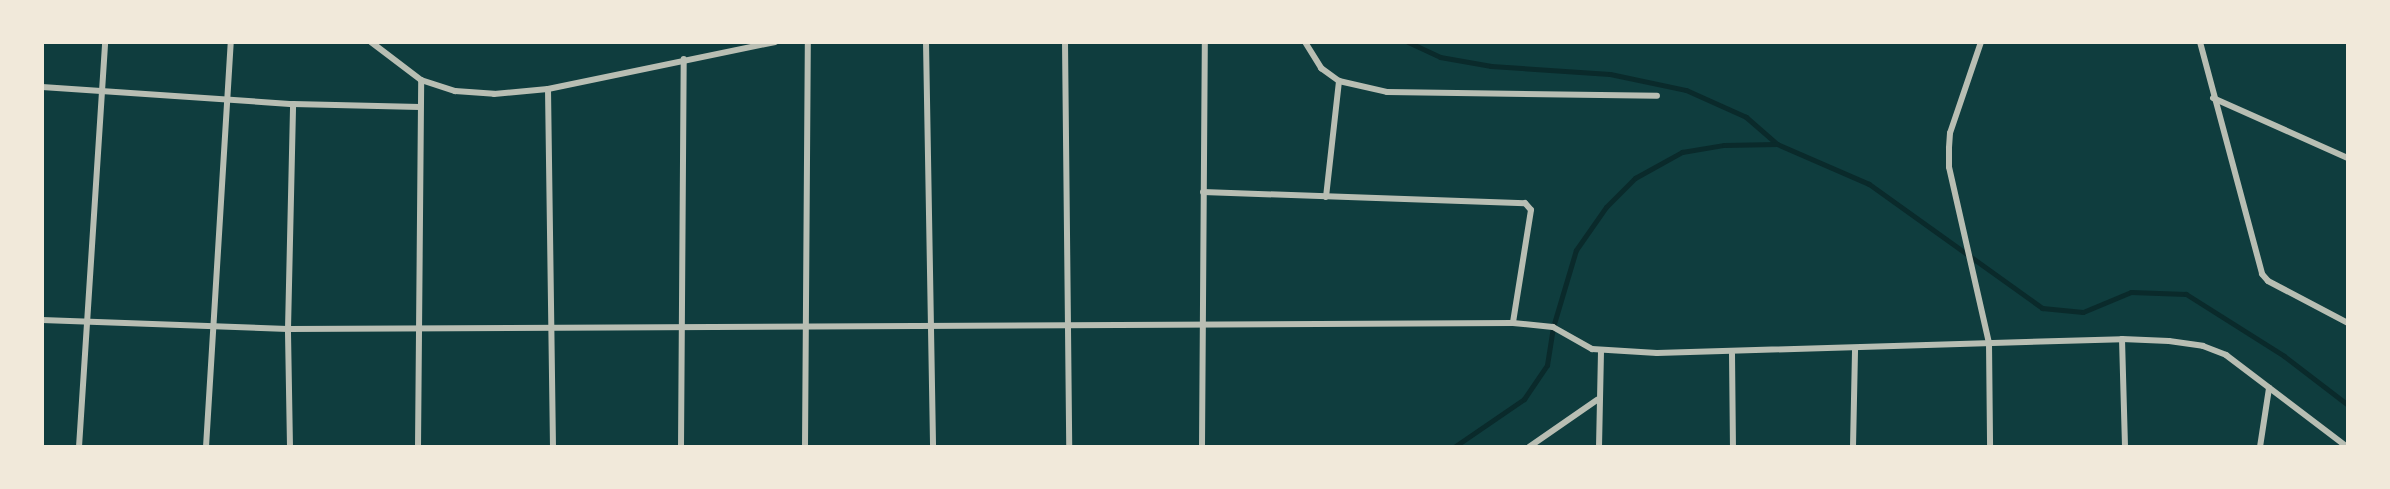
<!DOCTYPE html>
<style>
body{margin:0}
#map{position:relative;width:2390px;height:489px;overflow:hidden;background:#0f3d3e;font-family:Cabin,sans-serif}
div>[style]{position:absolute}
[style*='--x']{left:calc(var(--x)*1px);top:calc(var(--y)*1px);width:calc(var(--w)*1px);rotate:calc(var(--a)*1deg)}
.stream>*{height:5px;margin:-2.5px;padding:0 2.5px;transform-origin:2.5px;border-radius:2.5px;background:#0a2a2b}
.minor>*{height:6px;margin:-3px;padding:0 3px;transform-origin:3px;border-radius:3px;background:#b8beb3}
span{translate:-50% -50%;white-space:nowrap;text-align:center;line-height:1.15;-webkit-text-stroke:4.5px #f1e9da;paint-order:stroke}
.frame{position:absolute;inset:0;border:44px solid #f1e9da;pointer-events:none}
</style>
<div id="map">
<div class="stream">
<div style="--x:1408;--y:42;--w:35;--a:25"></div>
<div style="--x:1440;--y:57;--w:52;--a:10"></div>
<div style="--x:1491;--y:66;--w:119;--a:3.8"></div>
<div style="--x:1610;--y:74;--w:78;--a:11.9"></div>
<div style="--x:1686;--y:90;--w:66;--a:24.2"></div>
<div style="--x:1746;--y:117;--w:41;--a:41.1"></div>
<div style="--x:1777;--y:144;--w:100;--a:23.5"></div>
<div style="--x:1869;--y:184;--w:213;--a:35.6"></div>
<div style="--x:2042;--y:308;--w:41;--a:5.6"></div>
<div style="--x:2083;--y:312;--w:52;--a:-22.6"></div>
<div style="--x:2131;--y:292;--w:55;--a:2.1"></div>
<div style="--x:2186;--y:294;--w:116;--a:32.3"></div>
<div style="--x:2284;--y:356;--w:81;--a:37.4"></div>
<div style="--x:1454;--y:447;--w:85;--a:-34.4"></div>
<div style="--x:1524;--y:399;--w:41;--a:-55.9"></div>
<div style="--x:1547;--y:365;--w:38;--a:-81"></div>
<div style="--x:1553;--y:327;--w:80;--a:-73.4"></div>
<div style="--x:1576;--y:250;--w:52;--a:-55.1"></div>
<div style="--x:1606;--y:207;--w:41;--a:-45"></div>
<div style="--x:1635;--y:178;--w:54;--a:-29"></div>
<div style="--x:1682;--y:152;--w:43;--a:-9.5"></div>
<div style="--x:1724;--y:145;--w:53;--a:-1.1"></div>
</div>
<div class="minor">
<div style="--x:371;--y:42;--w:63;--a:37.2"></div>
<div style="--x:421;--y:80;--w:36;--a:18"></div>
<div style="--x:455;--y:91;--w:39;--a:4"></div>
<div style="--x:494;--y:94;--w:54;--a:-5.3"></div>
<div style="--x:548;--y:89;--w:232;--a:-11.7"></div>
<div style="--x:926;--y:42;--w:405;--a:89"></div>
<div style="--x:1065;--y:42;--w:405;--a:89.4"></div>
<div style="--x:1305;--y:42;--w:31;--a:58"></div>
<div style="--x:1321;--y:68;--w:22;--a:36"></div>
<div style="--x:1339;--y:81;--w:49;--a:12.9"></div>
<div style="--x:1387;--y:92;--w:270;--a:0.8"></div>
<div style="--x:1981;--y:42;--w:96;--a:108.8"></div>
<div style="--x:1950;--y:133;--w:15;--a:94"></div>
<div style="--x:1949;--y:148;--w:19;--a:90"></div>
<div style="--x:1949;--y:167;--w:180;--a:77.2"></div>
<div style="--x:1989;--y:343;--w:104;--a:89.4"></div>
<div style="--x:2200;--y:42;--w:240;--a:75"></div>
<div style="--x:2262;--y:274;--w:9;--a:49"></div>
<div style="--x:2268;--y:281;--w:90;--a:27.7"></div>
<div style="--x:42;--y:87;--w:252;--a:3.9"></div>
<div style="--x:293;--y:104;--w:127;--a:1.4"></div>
<div style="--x:548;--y:89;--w:358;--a:89.2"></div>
<div style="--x:2213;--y:98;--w:148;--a:24"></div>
<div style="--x:1203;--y:192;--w:322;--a:2"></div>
<div style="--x:1525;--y:203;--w:9;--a:49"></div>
<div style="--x:1531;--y:210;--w:114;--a:99.1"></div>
<div style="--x:1326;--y:197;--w:117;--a:-83.6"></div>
<div style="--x:42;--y:320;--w:246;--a:2.1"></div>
<div style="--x:288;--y:329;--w:1225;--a:-0.28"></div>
<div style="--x:1513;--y:323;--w:40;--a:5.7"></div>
<div style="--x:1553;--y:327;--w:45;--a:29.4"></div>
<div style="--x:1592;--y:349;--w:65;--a:3.5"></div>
<div style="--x:1657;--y:353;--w:465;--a:-1.7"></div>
<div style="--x:2122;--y:339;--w:47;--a:2.4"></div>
<div style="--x:2169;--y:341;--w:34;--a:8"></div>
<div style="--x:2203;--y:346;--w:25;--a:21"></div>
<div style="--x:2226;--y:355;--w:152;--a:37.2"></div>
<div style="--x:2122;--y:339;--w:108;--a:88.4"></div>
<div style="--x:1732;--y:354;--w:93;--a:89.4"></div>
<div style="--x:79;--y:447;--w:406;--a:-86.3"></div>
<div style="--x:206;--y:447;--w:406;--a:-86.5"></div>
<div style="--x:290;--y:447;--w:118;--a:-91"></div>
<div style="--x:288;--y:329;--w:225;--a:-88.7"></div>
<div style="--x:418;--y:447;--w:367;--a:-89.5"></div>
<div style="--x:681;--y:447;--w:388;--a:-89.6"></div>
<div style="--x:805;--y:447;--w:405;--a:-89.6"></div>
<div style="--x:1202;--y:447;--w:405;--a:-89.6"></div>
<div style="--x:1529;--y:447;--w:83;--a:-34.7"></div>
<div style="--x:1599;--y:447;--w:97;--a:-88.8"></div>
<div style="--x:1853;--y:447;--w:98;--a:-88.8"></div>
<div style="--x:2260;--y:447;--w:60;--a:-81.3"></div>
</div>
<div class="frame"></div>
</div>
